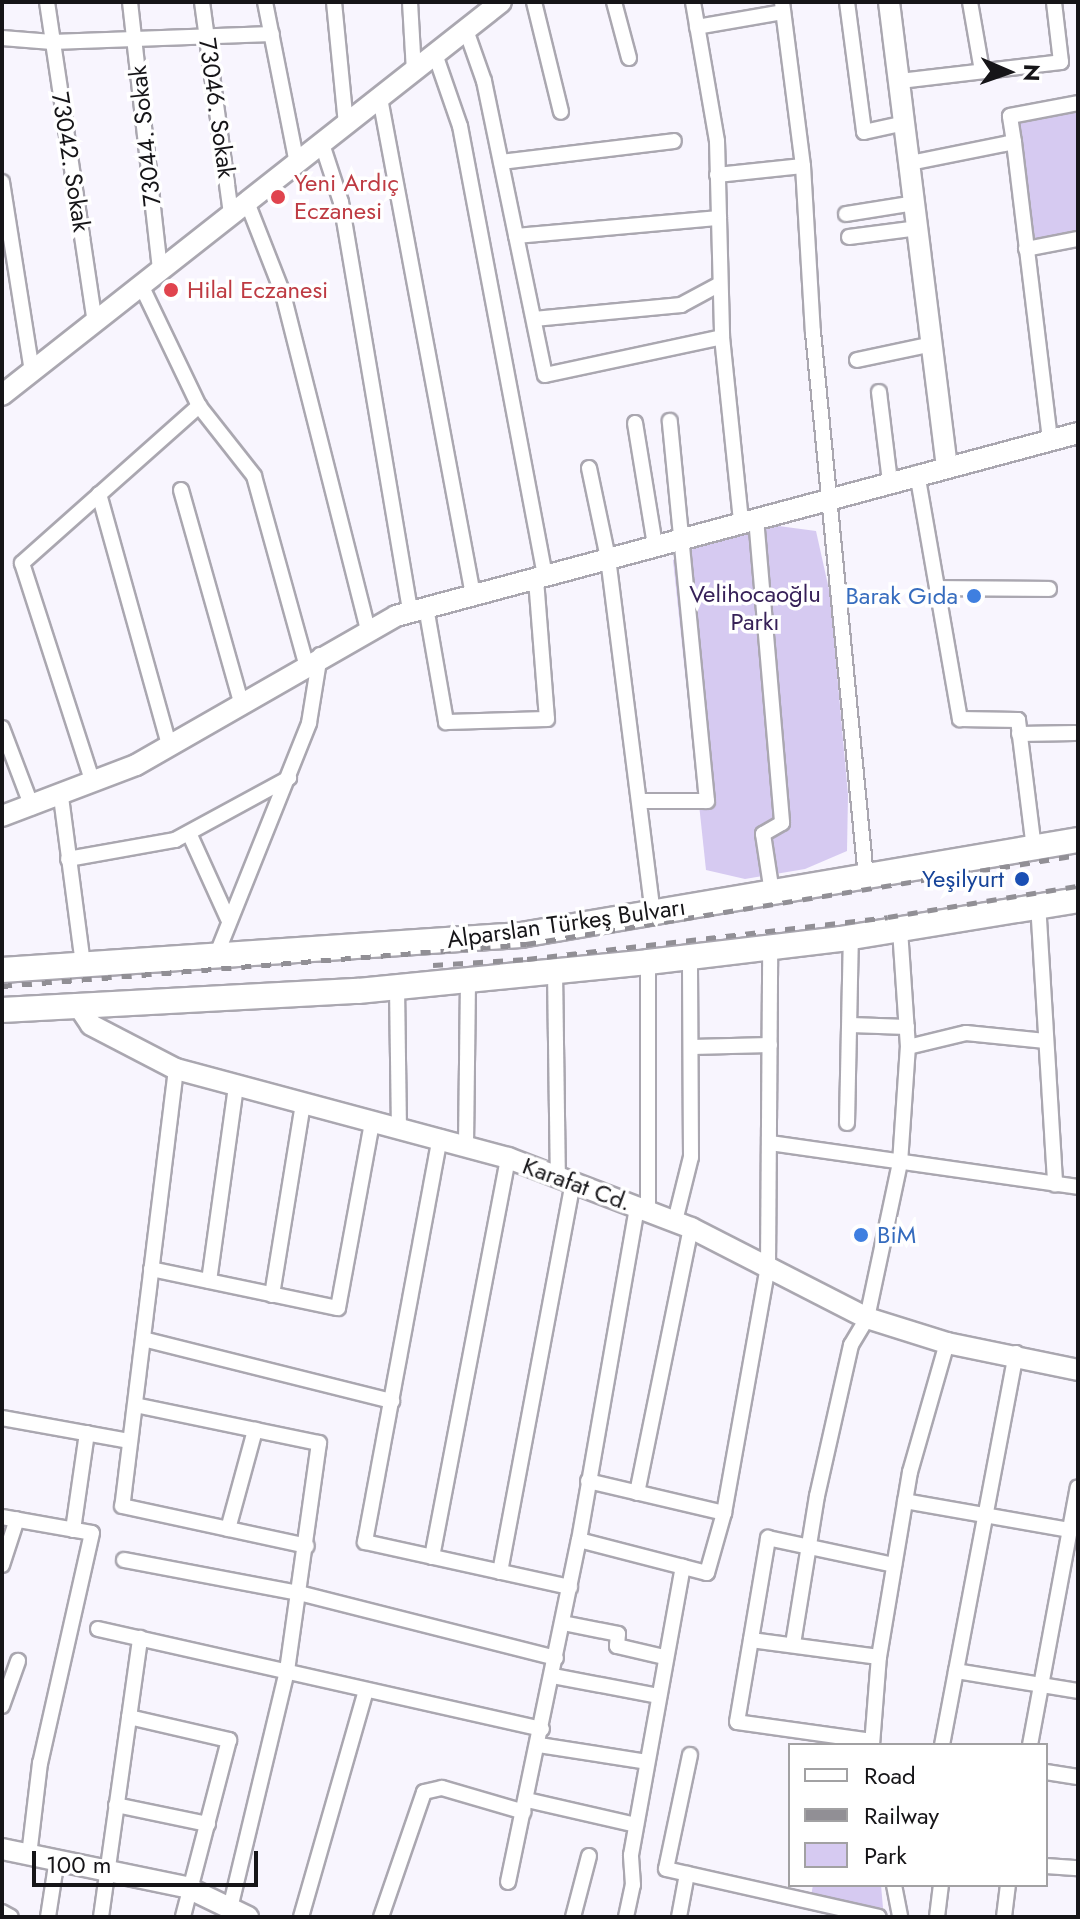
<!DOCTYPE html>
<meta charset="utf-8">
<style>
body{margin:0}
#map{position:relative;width:1080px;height:1919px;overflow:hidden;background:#f8f5fe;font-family:Jost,sans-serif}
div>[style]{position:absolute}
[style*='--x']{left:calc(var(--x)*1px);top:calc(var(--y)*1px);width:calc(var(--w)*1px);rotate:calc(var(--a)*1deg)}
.green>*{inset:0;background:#d6caf1}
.roads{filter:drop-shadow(2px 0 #aaa7b0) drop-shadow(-2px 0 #aaa7b0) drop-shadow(0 2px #aaa7b0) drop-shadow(0 -2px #aaa7b0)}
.street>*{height:14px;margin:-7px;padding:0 7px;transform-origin:7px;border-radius:7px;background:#fff}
.secondary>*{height:20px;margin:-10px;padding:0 10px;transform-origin:10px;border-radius:10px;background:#fff}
.primary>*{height:24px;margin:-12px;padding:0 12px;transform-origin:12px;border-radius:12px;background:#fff}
.rail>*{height:5px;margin-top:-2.5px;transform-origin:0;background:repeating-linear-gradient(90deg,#918f95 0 10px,transparent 0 20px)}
.dots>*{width:22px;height:22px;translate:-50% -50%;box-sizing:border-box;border:4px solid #fff;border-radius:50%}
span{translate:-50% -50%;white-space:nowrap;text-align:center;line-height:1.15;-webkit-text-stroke:7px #fff;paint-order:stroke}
.street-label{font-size:24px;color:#161518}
.health-label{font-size:24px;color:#be3a42}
.left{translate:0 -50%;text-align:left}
.park-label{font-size:24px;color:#372158}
.shop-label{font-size:24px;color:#366cbe}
.right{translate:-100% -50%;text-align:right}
.transit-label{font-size:24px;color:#164399}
.frame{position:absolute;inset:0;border:4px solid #161518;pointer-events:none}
.legend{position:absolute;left:788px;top:1743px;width:260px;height:144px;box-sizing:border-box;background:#fff;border:2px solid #a2a1a3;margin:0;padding:10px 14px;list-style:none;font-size:24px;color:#161518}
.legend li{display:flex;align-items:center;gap:16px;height:40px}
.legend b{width:40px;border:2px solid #a2a1a3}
.north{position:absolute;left:968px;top:32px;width:80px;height:80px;-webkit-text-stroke:6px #fff;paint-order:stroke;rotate:92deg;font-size:22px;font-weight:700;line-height:32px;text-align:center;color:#161518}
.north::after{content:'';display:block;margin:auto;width:28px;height:36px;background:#161518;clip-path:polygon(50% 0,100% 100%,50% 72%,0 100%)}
.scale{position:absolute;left:32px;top:1851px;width:226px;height:36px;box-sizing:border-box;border:4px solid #161518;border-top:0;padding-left:10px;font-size:24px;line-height:28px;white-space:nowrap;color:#161518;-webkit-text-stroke:6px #fff;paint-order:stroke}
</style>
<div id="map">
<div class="green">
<div style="clip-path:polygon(1078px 107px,1078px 234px,1030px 244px,1014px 119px)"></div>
<div style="clip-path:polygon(771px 525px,816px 531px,830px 594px,848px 795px,847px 851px,805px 869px,745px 879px,706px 870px,673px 560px,706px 542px)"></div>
<div style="clip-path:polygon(813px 1885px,881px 1885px,883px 1908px,811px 1896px)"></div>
</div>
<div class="roads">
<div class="street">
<div style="--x:47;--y:2;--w:324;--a:81.5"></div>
<div style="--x:130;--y:2;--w:271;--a:83.6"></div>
<div style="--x:202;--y:2;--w:215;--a:82.2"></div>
<div style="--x:265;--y:2;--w:164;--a:78.8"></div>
<div style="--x:334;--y:2;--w:123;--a:84.4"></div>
<div style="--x:410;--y:2;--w:69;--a:86.7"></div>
<div style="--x:534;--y:2;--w:113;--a:76.2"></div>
<div style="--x:614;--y:2;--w:58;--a:75"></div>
<div style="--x:693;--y:2;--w:141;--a:80.2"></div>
<div style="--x:717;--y:141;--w:196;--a:88.5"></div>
<div style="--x:722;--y:337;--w:186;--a:84.1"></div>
<div style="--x:782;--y:2;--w:165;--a:82.7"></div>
<div style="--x:803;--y:166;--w:166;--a:86.6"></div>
<div style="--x:813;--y:332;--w:548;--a:84.45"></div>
<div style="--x:847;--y:2;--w:131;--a:82.5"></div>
<div style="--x:864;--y:132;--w:42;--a:-12.4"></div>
<div style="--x:970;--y:2;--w:70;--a:80.1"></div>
<div style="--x:697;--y:27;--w:87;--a:-9.9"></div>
<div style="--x:466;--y:30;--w:54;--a:70.6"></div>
<div style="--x:484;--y:81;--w:300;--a:78.3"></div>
<div style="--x:545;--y:375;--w:181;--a:-12.1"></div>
<div style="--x:2;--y:38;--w:50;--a:4.6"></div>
<div style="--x:52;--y:42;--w:220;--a:-2.1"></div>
<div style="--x:435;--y:54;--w:76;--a:70.9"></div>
<div style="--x:460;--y:126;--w:457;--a:79.3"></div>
<div style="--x:900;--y:81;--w:162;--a:-6.7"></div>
<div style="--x:1061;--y:62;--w:60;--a:-96.7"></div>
<div style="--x:380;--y:98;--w:506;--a:79.4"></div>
<div style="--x:1014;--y:142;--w:298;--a:83.1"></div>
<div style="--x:322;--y:144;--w:61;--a:71.9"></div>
<div style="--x:341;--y:202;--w:416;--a:80.4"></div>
<div style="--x:501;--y:162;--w:174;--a:-6.9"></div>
<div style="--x:910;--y:163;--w:106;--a:-11.4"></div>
<div style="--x:1014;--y:142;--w:26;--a:-99"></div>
<div style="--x:1010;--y:116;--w:69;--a:-10.8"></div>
<div style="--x:717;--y:175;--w:86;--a:-6"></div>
<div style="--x:2;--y:182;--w:191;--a:81"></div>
<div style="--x:247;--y:202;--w:99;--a:68.6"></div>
<div style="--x:283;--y:294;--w:347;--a:75.8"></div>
<div style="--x:846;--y:214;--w:70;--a:-9.1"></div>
<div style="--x:516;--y:236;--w:204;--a:-5.1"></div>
<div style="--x:849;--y:237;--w:70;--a:-7.4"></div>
<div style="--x:1026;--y:249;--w:53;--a:-10.9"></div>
<div style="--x:534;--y:319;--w:148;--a:-5.4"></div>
<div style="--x:681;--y:305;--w:44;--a:-28.3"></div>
<div style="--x:857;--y:360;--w:78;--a:-11.9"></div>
<div style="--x:879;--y:392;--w:90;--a:83"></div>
<div style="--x:199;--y:406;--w:89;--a:51.8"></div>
<div style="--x:254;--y:476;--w:195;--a:74.5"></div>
<div style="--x:635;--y:423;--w:124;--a:80.7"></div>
<div style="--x:589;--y:468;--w:92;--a:78.1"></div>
<div style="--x:608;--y:558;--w:358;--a:82.8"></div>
<div style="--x:917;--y:473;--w:250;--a:80.1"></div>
<div style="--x:960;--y:719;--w:58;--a:1"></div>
<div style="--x:1018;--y:720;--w:129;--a:82.9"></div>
<div style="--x:181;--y:490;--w:220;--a:74.2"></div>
<div style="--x:99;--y:494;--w:261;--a:74.4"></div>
<div style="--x:756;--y:518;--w:306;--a:85.1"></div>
<div style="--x:782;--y:823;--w:22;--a:150"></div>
<div style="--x:763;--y:834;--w:60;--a:81.3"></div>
<div style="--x:937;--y:588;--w:112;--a:0.5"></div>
<div style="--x:426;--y:607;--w:117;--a:80.1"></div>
<div style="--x:446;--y:722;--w:101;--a:-1.7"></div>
<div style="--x:547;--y:719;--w:141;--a:-94.5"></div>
<div style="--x:2;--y:728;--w:85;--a:69.2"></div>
<div style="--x:1019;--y:734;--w:56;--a:-1"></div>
<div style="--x:93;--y:783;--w:231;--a:-107.9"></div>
<div style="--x:22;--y:563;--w:237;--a:-41.6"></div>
<div style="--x:199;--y:406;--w:134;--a:-115.6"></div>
<div style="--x:61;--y:797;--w:169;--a:82.5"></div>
<div style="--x:639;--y:801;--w:68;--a:0"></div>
<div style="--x:707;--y:801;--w:382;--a:-95.6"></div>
<div style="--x:189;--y:833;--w:94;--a:65.6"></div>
<div style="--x:68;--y:859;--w:109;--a:-10.1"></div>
<div style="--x:175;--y:840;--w:130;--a:-28.5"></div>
<div style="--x:1038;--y:903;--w:282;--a:86.5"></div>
<div style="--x:216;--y:956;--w:251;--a:-68.2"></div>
<div style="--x:309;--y:723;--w:69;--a:-80.8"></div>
<div style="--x:555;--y:971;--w:206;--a:89.2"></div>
<div style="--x:397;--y:987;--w:141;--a:89.2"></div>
<div style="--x:851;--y:1025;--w:56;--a:2"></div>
<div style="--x:692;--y:1047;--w:78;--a:-1.5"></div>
<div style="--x:908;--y:1047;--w:60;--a:-13.6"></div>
<div style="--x:966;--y:1033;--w:80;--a:5.7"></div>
<div style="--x:176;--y:1069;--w:440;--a:97"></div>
<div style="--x:122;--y:1506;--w:189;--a:12.2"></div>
<div style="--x:847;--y:1123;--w:186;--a:-88.8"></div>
<div style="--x:440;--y:1137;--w:412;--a:100.5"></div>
<div style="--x:365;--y:1542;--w:210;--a:12.4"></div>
<div style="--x:770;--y:1143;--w:311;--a:8.1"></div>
<div style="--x:466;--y:1145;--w:168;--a:-89.3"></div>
<div style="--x:648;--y:1210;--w:248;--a:-90"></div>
<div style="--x:675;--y:1221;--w:66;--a:-76"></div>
<div style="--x:691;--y:1157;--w:200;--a:-90.3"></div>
<div style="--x:151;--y:1269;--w:191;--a:11.8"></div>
<div style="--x:338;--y:1308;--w:189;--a:-79.6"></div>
<div style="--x:209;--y:1281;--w:197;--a:-82.1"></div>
<div style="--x:272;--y:1295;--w:194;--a:-80.8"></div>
<div style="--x:143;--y:1339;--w:257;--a:14"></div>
<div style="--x:135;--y:1405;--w:188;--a:11.7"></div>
<div style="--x:319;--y:1443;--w:230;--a:98"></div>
<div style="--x:287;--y:1671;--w:245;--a:103.5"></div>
<div style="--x:2;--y:1418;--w:130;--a:10.2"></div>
<div style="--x:588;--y:1481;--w:140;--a:13.2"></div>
<div style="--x:637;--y:1493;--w:270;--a:-78.5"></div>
<div style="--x:905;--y:1501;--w:168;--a:10"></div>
<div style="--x:2;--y:1517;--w:91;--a:10.1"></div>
<div style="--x:92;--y:1533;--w:236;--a:102.7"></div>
<div style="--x:40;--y:1763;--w:93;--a:96.8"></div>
<div style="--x:228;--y:1529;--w:103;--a:-74.7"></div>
<div style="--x:73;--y:1530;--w:98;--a:-81.8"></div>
<div style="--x:579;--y:1540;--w:132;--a:14.5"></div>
<div style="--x:707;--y:1573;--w:62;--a:-74.2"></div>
<div style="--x:724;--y:1513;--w:250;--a:-79.9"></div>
<div style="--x:768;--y:1267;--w:318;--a:-89.6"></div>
<div style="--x:432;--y:1557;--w:406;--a:-79.2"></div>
<div style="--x:124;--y:1560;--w:178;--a:10.7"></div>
<div style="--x:299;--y:1593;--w:265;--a:14.2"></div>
<div style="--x:2;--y:1565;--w:48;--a:-71.9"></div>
<div style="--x:500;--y:1572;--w:396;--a:-79.4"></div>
<div style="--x:563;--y:1623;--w:56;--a:11.3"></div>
<div style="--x:618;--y:1634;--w:12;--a:95"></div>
<div style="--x:617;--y:1646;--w:44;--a:13.1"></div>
<div style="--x:98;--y:1629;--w:455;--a:12.7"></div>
<div style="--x:751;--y:1640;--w:129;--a:7.6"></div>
<div style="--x:793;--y:1644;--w:150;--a:-80.8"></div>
<div style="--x:817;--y:1496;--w:155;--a:-77.3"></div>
<div style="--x:851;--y:1345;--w:31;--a:-59"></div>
<div style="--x:867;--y:1318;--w:158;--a:-78"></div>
<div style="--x:900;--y:1163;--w:116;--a:-86.1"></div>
<div style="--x:908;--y:1047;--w:117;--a:-93.9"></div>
<div style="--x:956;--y:1671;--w:124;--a:9.3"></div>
<div style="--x:553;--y:1676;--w:108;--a:10.7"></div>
<div style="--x:2;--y:1706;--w:48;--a:-70.4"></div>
<div style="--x:129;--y:1717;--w:103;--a:13"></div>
<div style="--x:229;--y:1740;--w:183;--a:104.6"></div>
<div style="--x:872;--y:1741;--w:136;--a:-172"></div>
<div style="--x:737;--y:1722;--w:187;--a:-80.4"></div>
<div style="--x:768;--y:1538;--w:129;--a:12.1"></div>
<div style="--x:539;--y:1745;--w:109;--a:8.9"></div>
<div style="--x:872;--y:1745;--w:88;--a:-85.5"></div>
<div style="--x:879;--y:1657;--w:188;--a:-80.5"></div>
<div style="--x:910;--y:1472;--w:134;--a:-74"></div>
<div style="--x:942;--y:1745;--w:399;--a:-79.3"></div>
<div style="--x:1030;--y:1745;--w:262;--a:-79.5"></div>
<div style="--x:690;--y:1755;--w:116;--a:101.9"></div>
<div style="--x:666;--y:1869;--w:218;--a:12.7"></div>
<div style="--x:1046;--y:1772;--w:32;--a:9"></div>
<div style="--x:527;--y:1800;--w:112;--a:12.9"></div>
<div style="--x:116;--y:1805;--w:94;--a:11.7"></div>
<div style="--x:1046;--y:1866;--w:32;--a:4"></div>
<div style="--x:508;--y:1882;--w:349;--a:-78.3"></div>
<div style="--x:579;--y:1540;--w:339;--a:-80.1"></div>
<div style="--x:894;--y:1885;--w:33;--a:79"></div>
<div style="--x:2;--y:1912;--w:10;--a:29"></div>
<div style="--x:48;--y:1917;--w:59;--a:-81.2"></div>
<div style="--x:101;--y:1917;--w:282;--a:-82"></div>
<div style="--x:301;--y:1917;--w:236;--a:-74"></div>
<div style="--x:381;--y:1917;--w:132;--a:-71"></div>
<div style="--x:424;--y:1792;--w:18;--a:-13"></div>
<div style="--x:442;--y:1788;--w:85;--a:16.3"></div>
<div style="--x:573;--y:1917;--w:63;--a:-75.3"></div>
<div style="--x:626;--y:1917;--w:33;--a:-78"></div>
<div style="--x:633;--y:1885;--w:30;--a:-94"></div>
<div style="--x:631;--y:1855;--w:293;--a:-79.8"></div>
<div style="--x:679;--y:1917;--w:44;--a:-79.5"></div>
<div style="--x:937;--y:1917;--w:32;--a:-83"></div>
<div style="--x:1004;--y:1917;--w:32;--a:-83"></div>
</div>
<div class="secondary">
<div style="--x:889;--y:2;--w:467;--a:82.9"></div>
<div style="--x:2;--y:395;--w:635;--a:-38.22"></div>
<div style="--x:2;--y:816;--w:143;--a:-20.8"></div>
<div style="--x:136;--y:765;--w:300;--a:-29.8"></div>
<div style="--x:396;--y:616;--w:706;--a:-15.02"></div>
<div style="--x:77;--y:1004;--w:25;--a:56"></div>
<div style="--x:91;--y:1025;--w:96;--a:27.4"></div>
<div style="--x:176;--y:1069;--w:344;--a:15"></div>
<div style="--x:508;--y:1158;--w:196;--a:20.9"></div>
<div style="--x:691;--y:1228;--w:198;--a:27.1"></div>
<div style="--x:867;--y:1318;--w:84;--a:17.4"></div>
<div style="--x:947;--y:1343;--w:134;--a:11.6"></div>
<div style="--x:2;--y:1849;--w:188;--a:11.7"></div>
<div style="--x:186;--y:1887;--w:69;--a:25.8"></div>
</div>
<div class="primary">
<div style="--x:2;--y:970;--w:520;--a:-3.86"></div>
<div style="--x:521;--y:935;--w:565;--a:-9.68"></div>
<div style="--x:2;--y:1010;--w:357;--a:-3.1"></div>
<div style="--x:358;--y:991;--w:291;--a:-5.7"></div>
<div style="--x:648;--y:962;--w:193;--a:-6.8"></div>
<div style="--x:840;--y:939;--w:241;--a:-9.3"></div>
</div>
</div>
<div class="rail">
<div style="--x:433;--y:965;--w:94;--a:-3.7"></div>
<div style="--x:527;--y:959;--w:363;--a:-6.6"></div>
<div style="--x:888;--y:917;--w:193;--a:-9.3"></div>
<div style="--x:2;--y:986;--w:526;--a:-4.58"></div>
<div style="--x:526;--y:944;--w:559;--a:-9.16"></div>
</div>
<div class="dots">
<div style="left:278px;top:197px;background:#e0444e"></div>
<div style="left:171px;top:290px;background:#e0444e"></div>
<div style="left:974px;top:596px;background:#3f7fe0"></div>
<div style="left:1022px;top:879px;background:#1a4fb4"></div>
<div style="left:861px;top:1235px;background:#3f7fe0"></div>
</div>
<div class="street-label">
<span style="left:217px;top:108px;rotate:82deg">73046. Sokak</span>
<span style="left:145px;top:136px;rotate:-96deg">73044. Sokak</span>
<span style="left:71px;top:162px;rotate:81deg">73042. Sokak</span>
<span style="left:566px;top:923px;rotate:-8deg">Alparslan Türkeş Bulvarı</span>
<span style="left:577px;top:1184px;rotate:20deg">Karafat Cd.</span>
</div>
<div class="health-label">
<span class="left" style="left:294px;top:197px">Yeni Ardıç<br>Eczanesi</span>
<span class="left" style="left:187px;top:290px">Hilal Eczanesi</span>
</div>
<div class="park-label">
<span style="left:755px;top:608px">Velihocaoğlu<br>Parkı</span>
</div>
<div class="shop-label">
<span class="right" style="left:958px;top:596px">Barak Gıda</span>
<span class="left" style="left:877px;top:1235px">BiM</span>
</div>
<div class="transit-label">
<span class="right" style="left:1004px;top:879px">Yeşilyurt</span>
</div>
<div class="frame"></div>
<ul class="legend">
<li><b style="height:10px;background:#fff"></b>Road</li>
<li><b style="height:10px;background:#918f95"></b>Railway</li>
<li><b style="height:22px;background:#d6caf1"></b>Park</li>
</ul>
<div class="north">N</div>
<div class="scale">100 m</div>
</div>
